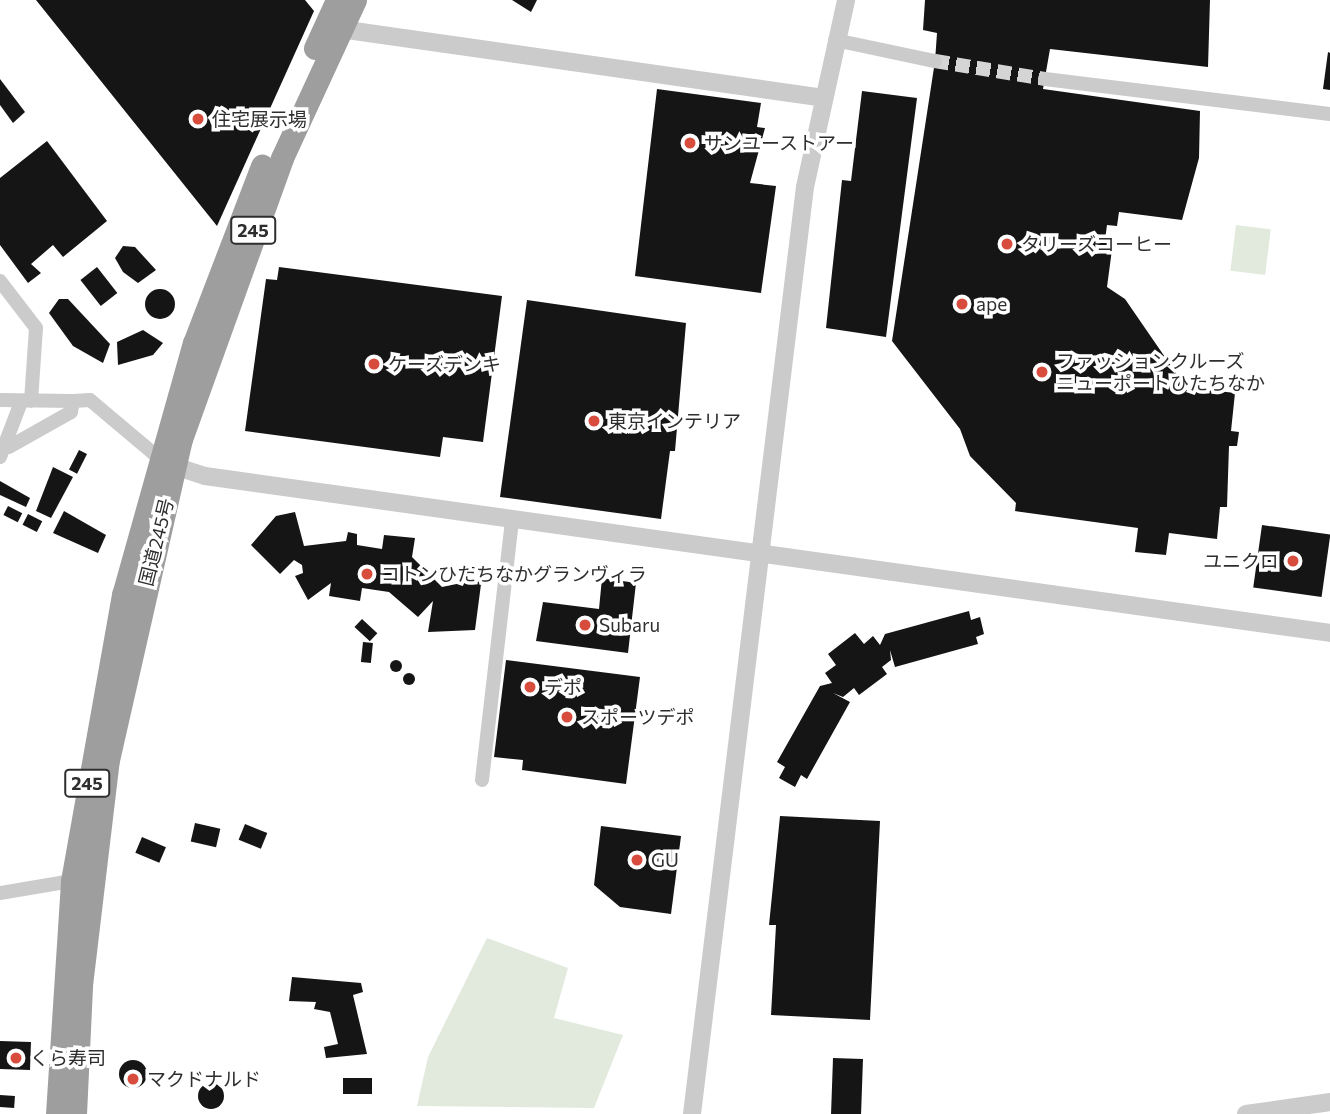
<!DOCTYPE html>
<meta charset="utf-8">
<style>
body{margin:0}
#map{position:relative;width:1330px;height:1114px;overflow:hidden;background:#fff;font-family:Commissioner,"Noto Sans JP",sans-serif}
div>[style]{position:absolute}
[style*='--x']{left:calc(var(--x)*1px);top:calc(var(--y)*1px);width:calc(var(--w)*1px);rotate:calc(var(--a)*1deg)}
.green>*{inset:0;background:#e2eadd;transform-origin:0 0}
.building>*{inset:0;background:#151515;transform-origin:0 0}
.round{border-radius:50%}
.minor-tunnel>*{height:14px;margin-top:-7px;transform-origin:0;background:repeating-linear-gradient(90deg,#d5d5d5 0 14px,transparent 0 21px)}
.minor>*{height:14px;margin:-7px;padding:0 7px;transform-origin:7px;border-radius:7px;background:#cbcbcb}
.tertiary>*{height:18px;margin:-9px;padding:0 9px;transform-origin:9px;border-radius:9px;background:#cbcbcb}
.trunk>*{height:23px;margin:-11.5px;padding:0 11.5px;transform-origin:11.5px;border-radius:11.5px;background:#9e9e9e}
.dots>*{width:19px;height:19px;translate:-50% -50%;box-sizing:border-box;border:4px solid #fff;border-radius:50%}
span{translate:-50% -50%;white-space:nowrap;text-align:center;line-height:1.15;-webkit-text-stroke:7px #fff;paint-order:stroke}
.shield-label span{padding:2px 5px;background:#fff;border:2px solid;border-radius:5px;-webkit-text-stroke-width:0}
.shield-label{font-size:18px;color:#2e2e2e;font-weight:700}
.poi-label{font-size:19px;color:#2e2e2e}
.left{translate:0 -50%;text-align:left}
.right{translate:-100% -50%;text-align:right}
.street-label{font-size:19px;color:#2e2e2e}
</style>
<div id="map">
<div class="green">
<div style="left:1236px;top:225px;width:35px;height:46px;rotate:7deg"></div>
<div style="clip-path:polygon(487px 938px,568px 968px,554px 1018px,623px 1035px,594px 1108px,417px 1106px,428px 1057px)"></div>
</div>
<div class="building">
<div style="clip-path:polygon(36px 0,305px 0,314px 11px,217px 226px)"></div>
<div style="clip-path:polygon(512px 0,537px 0,531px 12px)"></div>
<div style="clip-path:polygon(925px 0,1210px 0,1208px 67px,1050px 49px,1043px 89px,1200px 111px,1199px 158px,1182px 220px,1119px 212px,1117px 226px,1107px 225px,1105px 240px,1113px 242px,1107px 287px,1125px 299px,1178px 376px,1202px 381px,1201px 389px,1235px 393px,1231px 431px,1239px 432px,1237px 446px,1229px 446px,1227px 507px,1220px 507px,1217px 539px,1169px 533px,1166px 555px,1135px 552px,1138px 528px,1015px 511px,1016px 503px,970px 456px,960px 429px,892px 341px,935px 61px,937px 33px,923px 30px)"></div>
<div style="clip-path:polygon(1328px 52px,1330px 53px,1330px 90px,1323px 89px)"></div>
<div style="clip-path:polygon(0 79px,25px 112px,13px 123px,0 105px)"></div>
<div style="clip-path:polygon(657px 89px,761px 103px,757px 127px,765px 128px,750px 183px,776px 186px,761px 293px,635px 276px)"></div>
<div style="clip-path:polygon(862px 91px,917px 98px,886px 337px,826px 328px,842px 180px,851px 181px)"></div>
<div style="clip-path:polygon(47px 141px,107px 221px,63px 257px,53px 245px,31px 264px,41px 273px,28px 283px,0 245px,0 178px)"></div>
<div style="clip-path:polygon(123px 246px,135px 247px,156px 270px,138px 283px,123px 272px,115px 258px)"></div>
<div style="left:97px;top:267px;width:33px;height:21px;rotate:52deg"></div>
<div style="clip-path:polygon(279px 267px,502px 296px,483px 442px,443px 437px,440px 457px,245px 431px,266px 279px,277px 280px)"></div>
<div class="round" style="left:145px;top:289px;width:30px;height:30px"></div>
<div style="clip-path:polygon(59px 299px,68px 299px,110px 344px,103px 363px,73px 346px,49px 313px)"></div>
<div style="clip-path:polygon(527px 300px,686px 323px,675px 451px,670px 451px,661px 519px,500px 497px)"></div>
<div style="clip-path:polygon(143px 330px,163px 343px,153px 355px,118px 365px,117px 342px)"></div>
<div style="left:79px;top:450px;width:9px;height:22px;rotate:27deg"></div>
<div style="clip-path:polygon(53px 467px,73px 477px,51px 518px,36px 511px)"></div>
<div style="clip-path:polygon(0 481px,30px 498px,26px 507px,0 495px)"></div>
<div style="left:8px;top:506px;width:16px;height:10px;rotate:27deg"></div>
<div style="clip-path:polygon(64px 511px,106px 535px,98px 553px,53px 533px)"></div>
<div style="clip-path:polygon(295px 512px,304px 546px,346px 541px,348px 532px,357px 534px,357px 545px,382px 549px,384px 535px,415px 538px,412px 557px,442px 587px,466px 582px,468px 566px,483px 569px,475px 630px,428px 632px,433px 601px,418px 617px,389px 592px,362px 588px,360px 601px,329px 596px,331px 583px,308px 600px,295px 576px,303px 573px,302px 565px,294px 560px,280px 574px,251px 545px,276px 516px)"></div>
<div style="left:28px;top:514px;width:16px;height:12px;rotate:27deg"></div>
<div style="left:1262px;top:525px;width:69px;height:63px;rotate:8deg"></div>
<div style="clip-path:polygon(602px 578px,636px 583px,628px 653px,536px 641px,543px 602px,599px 609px)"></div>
<div style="clip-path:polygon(969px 611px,971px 620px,980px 617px,984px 634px,976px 637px,978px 644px,895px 667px,890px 650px,891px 660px,882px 667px,887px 674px,859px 695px,854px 688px,843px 697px,833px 693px,850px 702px,807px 779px,801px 775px,795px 787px,779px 778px,785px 767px,777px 762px,820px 686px,832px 683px,825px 673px,836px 665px,828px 654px,855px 633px,864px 644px,873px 636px,880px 645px,885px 634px)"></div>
<div style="left:362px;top:619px;width:21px;height:11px;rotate:43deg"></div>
<div style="left:363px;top:642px;width:10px;height:20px;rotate:6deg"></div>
<div class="round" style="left:390px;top:660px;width:12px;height:12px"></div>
<div style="clip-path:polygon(506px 660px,640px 677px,626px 784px,522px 770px,523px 760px,494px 757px)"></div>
<div class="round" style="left:403px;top:673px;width:12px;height:12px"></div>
<div style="clip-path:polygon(780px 816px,880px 821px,870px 1020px,771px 1015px,776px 925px,769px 925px)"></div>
<div style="left:195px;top:823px;width:26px;height:19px;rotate:13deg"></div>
<div style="left:245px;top:824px;width:24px;height:17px;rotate:22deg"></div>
<div style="clip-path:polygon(601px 826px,681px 836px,671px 914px,620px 907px,594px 885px)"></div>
<div style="left:142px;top:837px;width:26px;height:17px;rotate:23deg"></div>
<div style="clip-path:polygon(292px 977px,361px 983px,363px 992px,353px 995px,367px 1054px,326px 1058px,324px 1047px,338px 1044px,330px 1012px,314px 1009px,316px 1002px,289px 1001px)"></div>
<div style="left:0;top:1041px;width:31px;height:28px;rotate:2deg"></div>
<div style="left:833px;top:1058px;width:30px;height:56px;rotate:2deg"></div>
<div class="round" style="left:119px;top:1060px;width:28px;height:28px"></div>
<div style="left:343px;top:1078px;width:29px;height:16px"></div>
<div class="round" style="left:198px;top:1083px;width:26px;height:26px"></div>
<div style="left:0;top:1095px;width:15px;height:12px;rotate:4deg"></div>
</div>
<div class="minor-tunnel">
<div style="--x:935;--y:61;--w:111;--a:9.3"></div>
</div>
<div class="minor">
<div style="--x:835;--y:40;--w:102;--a:11.9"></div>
<div style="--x:1045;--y:79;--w:287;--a:7"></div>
<div style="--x:0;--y:281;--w:59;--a:52.5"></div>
<div style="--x:36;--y:328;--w:73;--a:93.9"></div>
<div style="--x:0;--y:400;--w:73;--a:0.8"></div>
<div style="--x:9;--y:447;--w:71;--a:-29.4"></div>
<div style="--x:71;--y:412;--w:11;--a:-80"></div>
<div style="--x:73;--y:401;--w:17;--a:-3"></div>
<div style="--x:90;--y:400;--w:92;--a:40.1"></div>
<div style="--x:0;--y:457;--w:59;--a:-69.1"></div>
<div style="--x:482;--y:780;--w:263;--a:-83.4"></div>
<div style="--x:0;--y:893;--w:73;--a:-9.5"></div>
</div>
<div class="tertiary">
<div style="--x:340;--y:29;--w:485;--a:8.1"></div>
<div style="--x:165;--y:463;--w:42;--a:18"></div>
<div style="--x:205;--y:476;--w:1136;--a:7.94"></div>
<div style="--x:692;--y:1114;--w:934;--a:-83.05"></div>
<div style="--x:805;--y:187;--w:191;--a:-77.6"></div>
<div style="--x:1246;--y:1114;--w:85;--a:-8.1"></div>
</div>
<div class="trunk">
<div style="--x:315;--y:48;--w:53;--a:-65.4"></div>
<div style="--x:57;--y:1114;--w:233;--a:-86.3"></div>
<div style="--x:72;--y:881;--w:291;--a:-79.9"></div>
<div style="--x:123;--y:595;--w:262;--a:-74.3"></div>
<div style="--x:194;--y:343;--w:190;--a:-69"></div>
<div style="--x:75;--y:1114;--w:129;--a:-87.3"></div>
<div style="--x:81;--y:985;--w:227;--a:-83.2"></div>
<div style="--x:108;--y:760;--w:329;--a:-77.2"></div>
<div style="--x:181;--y:439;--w:299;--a:-70.2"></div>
<div style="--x:282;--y:158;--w:174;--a:-65.2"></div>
</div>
<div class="dots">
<div style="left:198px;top:119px;background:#d84c3d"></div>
<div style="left:690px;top:143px;background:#d84c3d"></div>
<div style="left:1007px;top:244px;background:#d84c3d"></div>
<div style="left:962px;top:304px;background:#d84c3d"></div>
<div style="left:374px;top:364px;background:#d84c3d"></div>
<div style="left:1042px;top:372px;background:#d84c3d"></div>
<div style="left:594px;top:421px;background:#d84c3d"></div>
<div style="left:1293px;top:561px;background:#d84c3d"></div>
<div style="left:367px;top:574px;background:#d84c3d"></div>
<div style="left:585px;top:625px;background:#d84c3d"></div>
<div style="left:530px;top:687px;background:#d84c3d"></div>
<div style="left:567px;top:717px;background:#d84c3d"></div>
<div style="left:637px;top:860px;background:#d84c3d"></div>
<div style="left:16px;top:1058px;background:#d84c3d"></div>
<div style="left:133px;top:1079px;background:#d84c3d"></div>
</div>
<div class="shield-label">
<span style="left:253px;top:230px">245</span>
<span style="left:87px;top:783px">245</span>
</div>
<div class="poi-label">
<span class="left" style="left:212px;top:119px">住宅展示場</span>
<span class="left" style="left:704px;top:143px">サンユーストアー</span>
<span class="left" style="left:1021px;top:244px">タリーズコーヒー</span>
<span class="left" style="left:976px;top:304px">ape</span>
<span class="left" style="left:1056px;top:372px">ファッションクルーズ<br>ニューポートひたちなか</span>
<span class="left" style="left:388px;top:364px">ケーズデンキ</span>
<span class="left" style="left:608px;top:421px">東京インテリア</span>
<span class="right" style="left:1279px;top:561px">ユニクロ</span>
<span class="left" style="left:381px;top:574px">コトンひたちなかグランヴィラ</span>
<span class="left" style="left:599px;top:625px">Subaru</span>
<span class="left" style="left:544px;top:687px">デポ</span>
<span class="left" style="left:581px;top:717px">スポーツデポ</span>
<span class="left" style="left:651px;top:860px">GU</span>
<span class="left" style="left:30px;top:1058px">くら寿司</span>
<span class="left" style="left:147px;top:1079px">マクドナルド</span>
</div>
<div class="street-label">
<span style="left:156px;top:542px;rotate:-76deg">国道245号</span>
</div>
</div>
